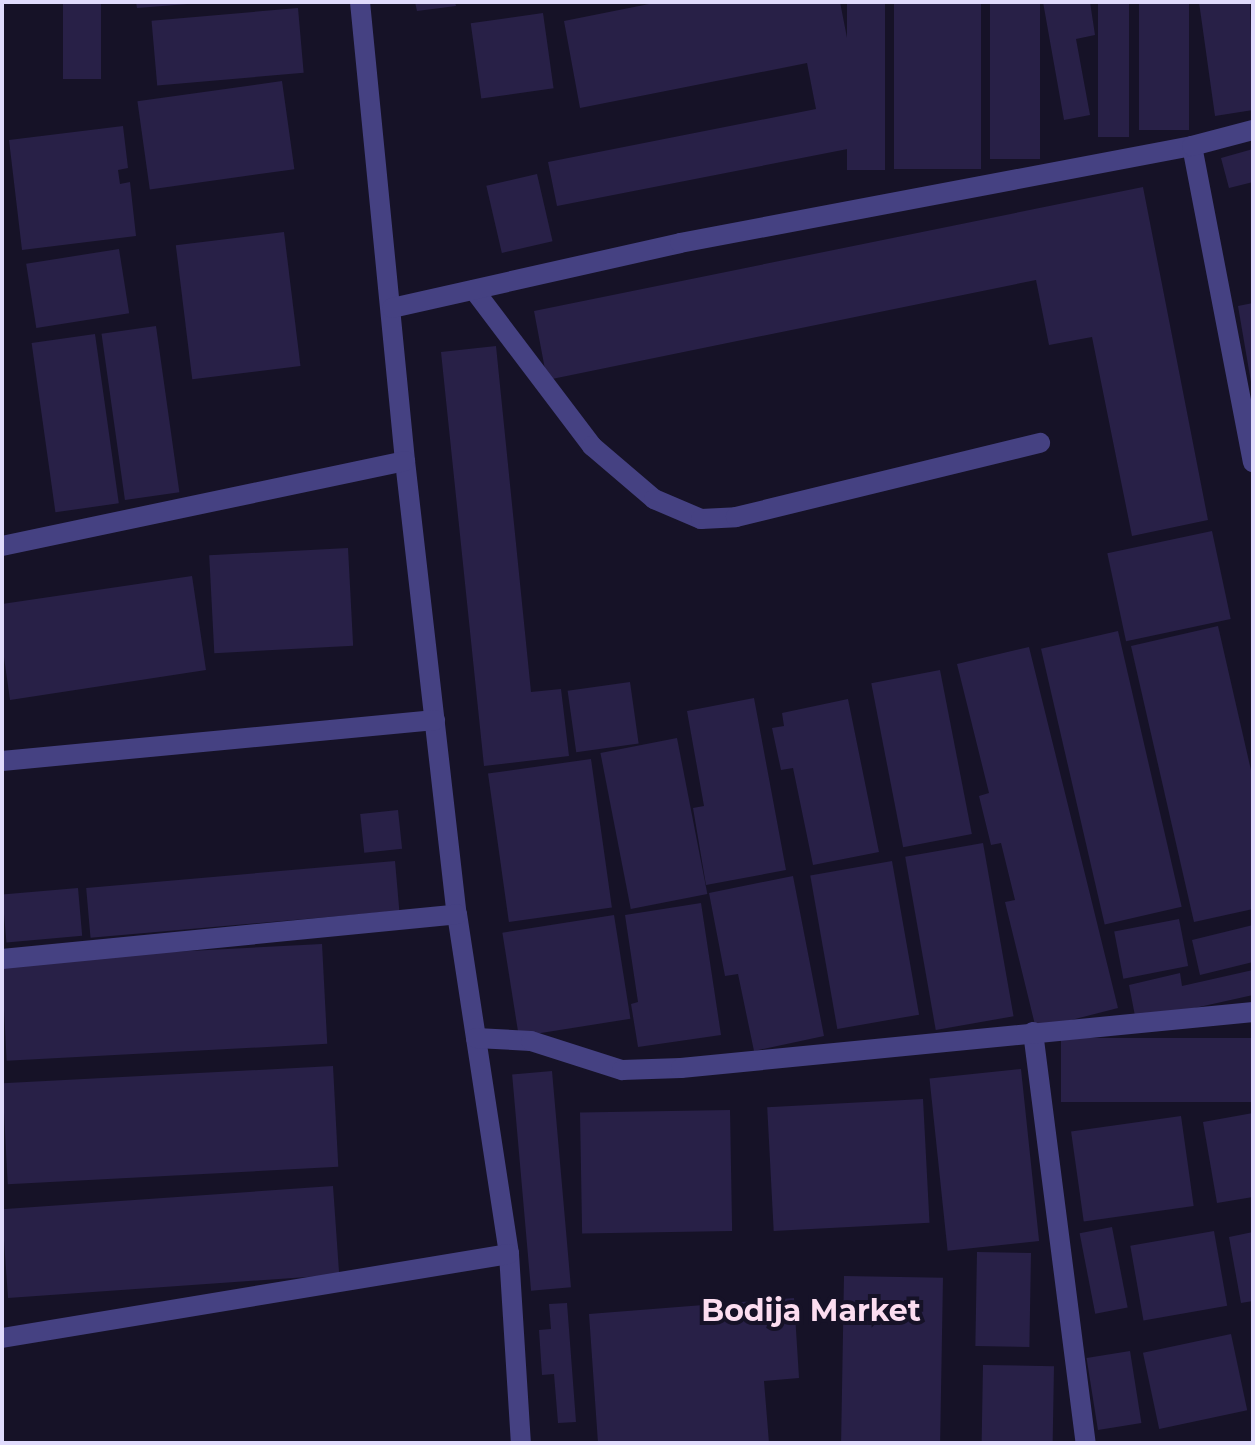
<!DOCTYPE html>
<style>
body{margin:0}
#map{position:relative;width:1255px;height:1445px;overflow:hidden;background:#161227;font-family:Montserrat,sans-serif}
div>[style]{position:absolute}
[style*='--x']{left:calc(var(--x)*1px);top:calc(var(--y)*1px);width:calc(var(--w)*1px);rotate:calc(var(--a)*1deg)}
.building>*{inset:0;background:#282047;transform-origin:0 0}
.minor>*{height:20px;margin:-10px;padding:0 10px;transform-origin:10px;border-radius:10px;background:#454182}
span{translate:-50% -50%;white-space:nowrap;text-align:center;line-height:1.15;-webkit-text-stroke:8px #161227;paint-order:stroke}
.neighbourhood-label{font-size:30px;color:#fcddf0;font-weight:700}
.frame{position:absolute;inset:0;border:4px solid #e0dbfc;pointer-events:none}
</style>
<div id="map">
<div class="building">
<div style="left:63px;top:2px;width:38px;height:77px"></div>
<div style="clip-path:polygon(136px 2px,187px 2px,188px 4px,137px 8px)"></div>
<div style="clip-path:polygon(415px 2px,455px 2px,456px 6px,417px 11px)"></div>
<div style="clip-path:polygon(659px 2px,840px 2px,868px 145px,557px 206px,548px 162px,816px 109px,807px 63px,580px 108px,564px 21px)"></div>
<div style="left:847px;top:2px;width:38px;height:168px"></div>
<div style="left:894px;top:2px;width:87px;height:167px"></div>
<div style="left:990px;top:2px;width:50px;height:157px"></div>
<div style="clip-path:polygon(1043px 2px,1090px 2px,1095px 35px,1076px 39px,1090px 115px,1064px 120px)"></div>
<div style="left:1098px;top:2px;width:31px;height:135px"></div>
<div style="left:1139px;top:2px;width:50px;height:128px"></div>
<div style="clip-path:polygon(1199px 2px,1250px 2px,1253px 110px,1215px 116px)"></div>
<div style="left:298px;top:8px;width:65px;height:147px;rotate:85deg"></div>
<div style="left:543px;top:13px;width:76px;height:73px;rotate:82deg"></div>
<div style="left:282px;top:81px;width:89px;height:146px;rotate:82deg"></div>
<div style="clip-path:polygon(123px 126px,128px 168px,118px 170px,120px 184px,130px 182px,136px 236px,22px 250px,9px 140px)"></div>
<div style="clip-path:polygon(1253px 149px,1253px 182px,1229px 188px,1221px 158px)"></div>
<div style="left:537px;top:174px;width:69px;height:52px;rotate:77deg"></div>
<div style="clip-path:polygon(1143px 187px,1208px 520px,1132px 536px,1092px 337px,1049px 345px,1036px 280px,547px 380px,534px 311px)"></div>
<div style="left:284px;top:232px;width:135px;height:109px;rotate:83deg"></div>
<div style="left:119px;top:249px;width:65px;height:94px;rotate:81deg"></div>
<div style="clip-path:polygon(1253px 303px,1253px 382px,1251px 382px,1238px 306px)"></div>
<div style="left:156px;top:326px;width:168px;height:55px;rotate:82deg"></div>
<div style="left:95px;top:334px;width:171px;height:64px;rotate:82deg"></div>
<div style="clip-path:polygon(496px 346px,531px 692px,561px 689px,569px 756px,484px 766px,441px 352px)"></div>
<div style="left:1212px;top:531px;width:90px;height:107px;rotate:78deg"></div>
<div style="left:348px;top:548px;width:98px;height:139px;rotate:87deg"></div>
<div style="clip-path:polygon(192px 576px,206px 670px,10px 700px,2px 643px,2px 604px)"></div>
<div style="clip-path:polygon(1218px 626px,1253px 779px,1253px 909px,1194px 922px,1131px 646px)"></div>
<div style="left:1118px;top:631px;width:283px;height:79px;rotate:77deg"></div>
<div style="clip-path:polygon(1029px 647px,1118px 1008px,1036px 1029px,1005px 902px,1015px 900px,1001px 843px,991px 845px,979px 796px,989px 793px,957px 664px)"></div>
<div style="left:940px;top:670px;width:167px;height:70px;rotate:79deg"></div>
<div style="left:630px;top:682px;width:62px;height:63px;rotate:82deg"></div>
<div style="clip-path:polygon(754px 698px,786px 870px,706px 885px,693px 808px,704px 806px,687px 711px)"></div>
<div style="clip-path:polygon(848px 699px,879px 852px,813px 865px,793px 768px,781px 770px,772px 728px,784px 726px,782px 713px)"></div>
<div style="left:677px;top:738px;width:159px;height:78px;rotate:79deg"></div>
<div style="left:591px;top:759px;width:150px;height:104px;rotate:82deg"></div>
<div style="left:398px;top:810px;width:39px;height:38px;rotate:84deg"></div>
<div style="left:983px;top:843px;width:176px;height:79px;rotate:80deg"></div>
<div style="left:395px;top:861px;width:50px;height:310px;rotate:85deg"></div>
<div style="left:892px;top:861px;width:156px;height:83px;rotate:80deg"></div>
<div style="clip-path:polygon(793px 876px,824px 1036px,754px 1051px,738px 974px,725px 976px,709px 893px)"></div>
<div style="left:78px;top:888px;width:48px;height:76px;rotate:85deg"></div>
<div style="clip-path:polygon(701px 903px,721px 1035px,638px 1047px,631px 1004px,638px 1002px,625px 915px)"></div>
<div style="left:614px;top:915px;width:105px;height:113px;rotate:81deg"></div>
<div style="left:1179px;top:919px;width:48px;height:66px;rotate:79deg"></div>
<div style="clip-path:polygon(1253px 925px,1253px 962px,1200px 975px,1192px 940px)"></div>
<div style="left:322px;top:944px;width:100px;height:321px;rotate:87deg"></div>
<div style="clip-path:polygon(1253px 970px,1253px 995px,1136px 1021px,1129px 985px,1180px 973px,1182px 986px)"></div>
<div style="left:1253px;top:1038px;width:64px;height:192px;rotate:90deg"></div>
<div style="left:333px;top:1066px;width:101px;height:331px;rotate:87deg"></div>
<div style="left:1021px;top:1069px;width:173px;height:92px;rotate:84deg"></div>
<div style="left:552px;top:1071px;width:217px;height:40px;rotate:85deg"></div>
<div style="left:923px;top:1099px;width:124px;height:156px;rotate:87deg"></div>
<div style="left:730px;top:1110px;width:121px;height:150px;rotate:89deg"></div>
<div style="clip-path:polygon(1253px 1113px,1253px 1197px,1217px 1203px,1203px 1122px)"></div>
<div style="left:1181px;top:1116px;width:91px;height:111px;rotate:82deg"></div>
<div style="left:333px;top:1186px;width:89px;height:332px;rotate:86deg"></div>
<div style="left:1112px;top:1227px;width:82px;height:33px;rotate:79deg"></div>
<div style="left:1214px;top:1231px;width:76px;height:85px;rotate:80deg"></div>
<div style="clip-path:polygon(1253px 1232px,1253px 1301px,1241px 1303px,1229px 1237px)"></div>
<div style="left:977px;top:1252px;width:54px;height:94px;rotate:1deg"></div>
<div style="left:844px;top:1276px;width:99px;height:167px;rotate:1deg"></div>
<div style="clip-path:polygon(794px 1298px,799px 1378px,764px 1381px,769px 1443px,598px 1443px,589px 1314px)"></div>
<div style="clip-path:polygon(567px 1303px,576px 1422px,558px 1423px,554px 1374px,542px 1375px,539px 1330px,551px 1329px,549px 1304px)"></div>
<div style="left:1231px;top:1334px;width:78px;height:90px;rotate:78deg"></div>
<div style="left:1130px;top:1351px;width:73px;height:44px;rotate:81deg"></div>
<div style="left:983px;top:1365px;width:71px;height:78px;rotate:1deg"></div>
</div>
<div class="minor">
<div style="--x:360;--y:2;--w:461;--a:84.4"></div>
<div style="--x:405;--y:461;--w:456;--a:83.5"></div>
<div style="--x:457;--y:914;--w:344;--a:81.3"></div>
<div style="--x:509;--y:1254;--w:189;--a:86.4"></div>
<div style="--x:1192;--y:146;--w:322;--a:79.1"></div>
<div style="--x:474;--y:290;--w:196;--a:52.9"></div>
<div style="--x:592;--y:446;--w:82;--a:40.5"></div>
<div style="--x:654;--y:499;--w:51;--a:23.1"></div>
<div style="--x:701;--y:519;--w:35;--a:-3"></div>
<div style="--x:736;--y:517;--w:313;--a:-13.7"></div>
<div style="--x:392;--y:308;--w:295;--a:-12.7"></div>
<div style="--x:680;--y:243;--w:521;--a:-10.73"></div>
<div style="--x:1192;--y:146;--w:63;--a:-14.7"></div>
<div style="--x:2;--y:546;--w:412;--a:-11.9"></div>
<div style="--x:2;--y:761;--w:435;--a:-5.4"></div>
<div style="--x:2;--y:959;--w:457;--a:-5.6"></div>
<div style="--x:1033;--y:1032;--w:414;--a:82.7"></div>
<div style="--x:476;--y:1038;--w:55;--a:3.1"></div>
<div style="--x:531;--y:1041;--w:96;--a:17.7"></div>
<div style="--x:622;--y:1070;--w:59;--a:-1.9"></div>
<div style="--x:681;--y:1068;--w:575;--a:-5.59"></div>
<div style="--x:2;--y:1338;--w:514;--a:-9.41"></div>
</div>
<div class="neighbourhood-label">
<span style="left:811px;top:1311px">Bodija Market</span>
</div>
<div class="frame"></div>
</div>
